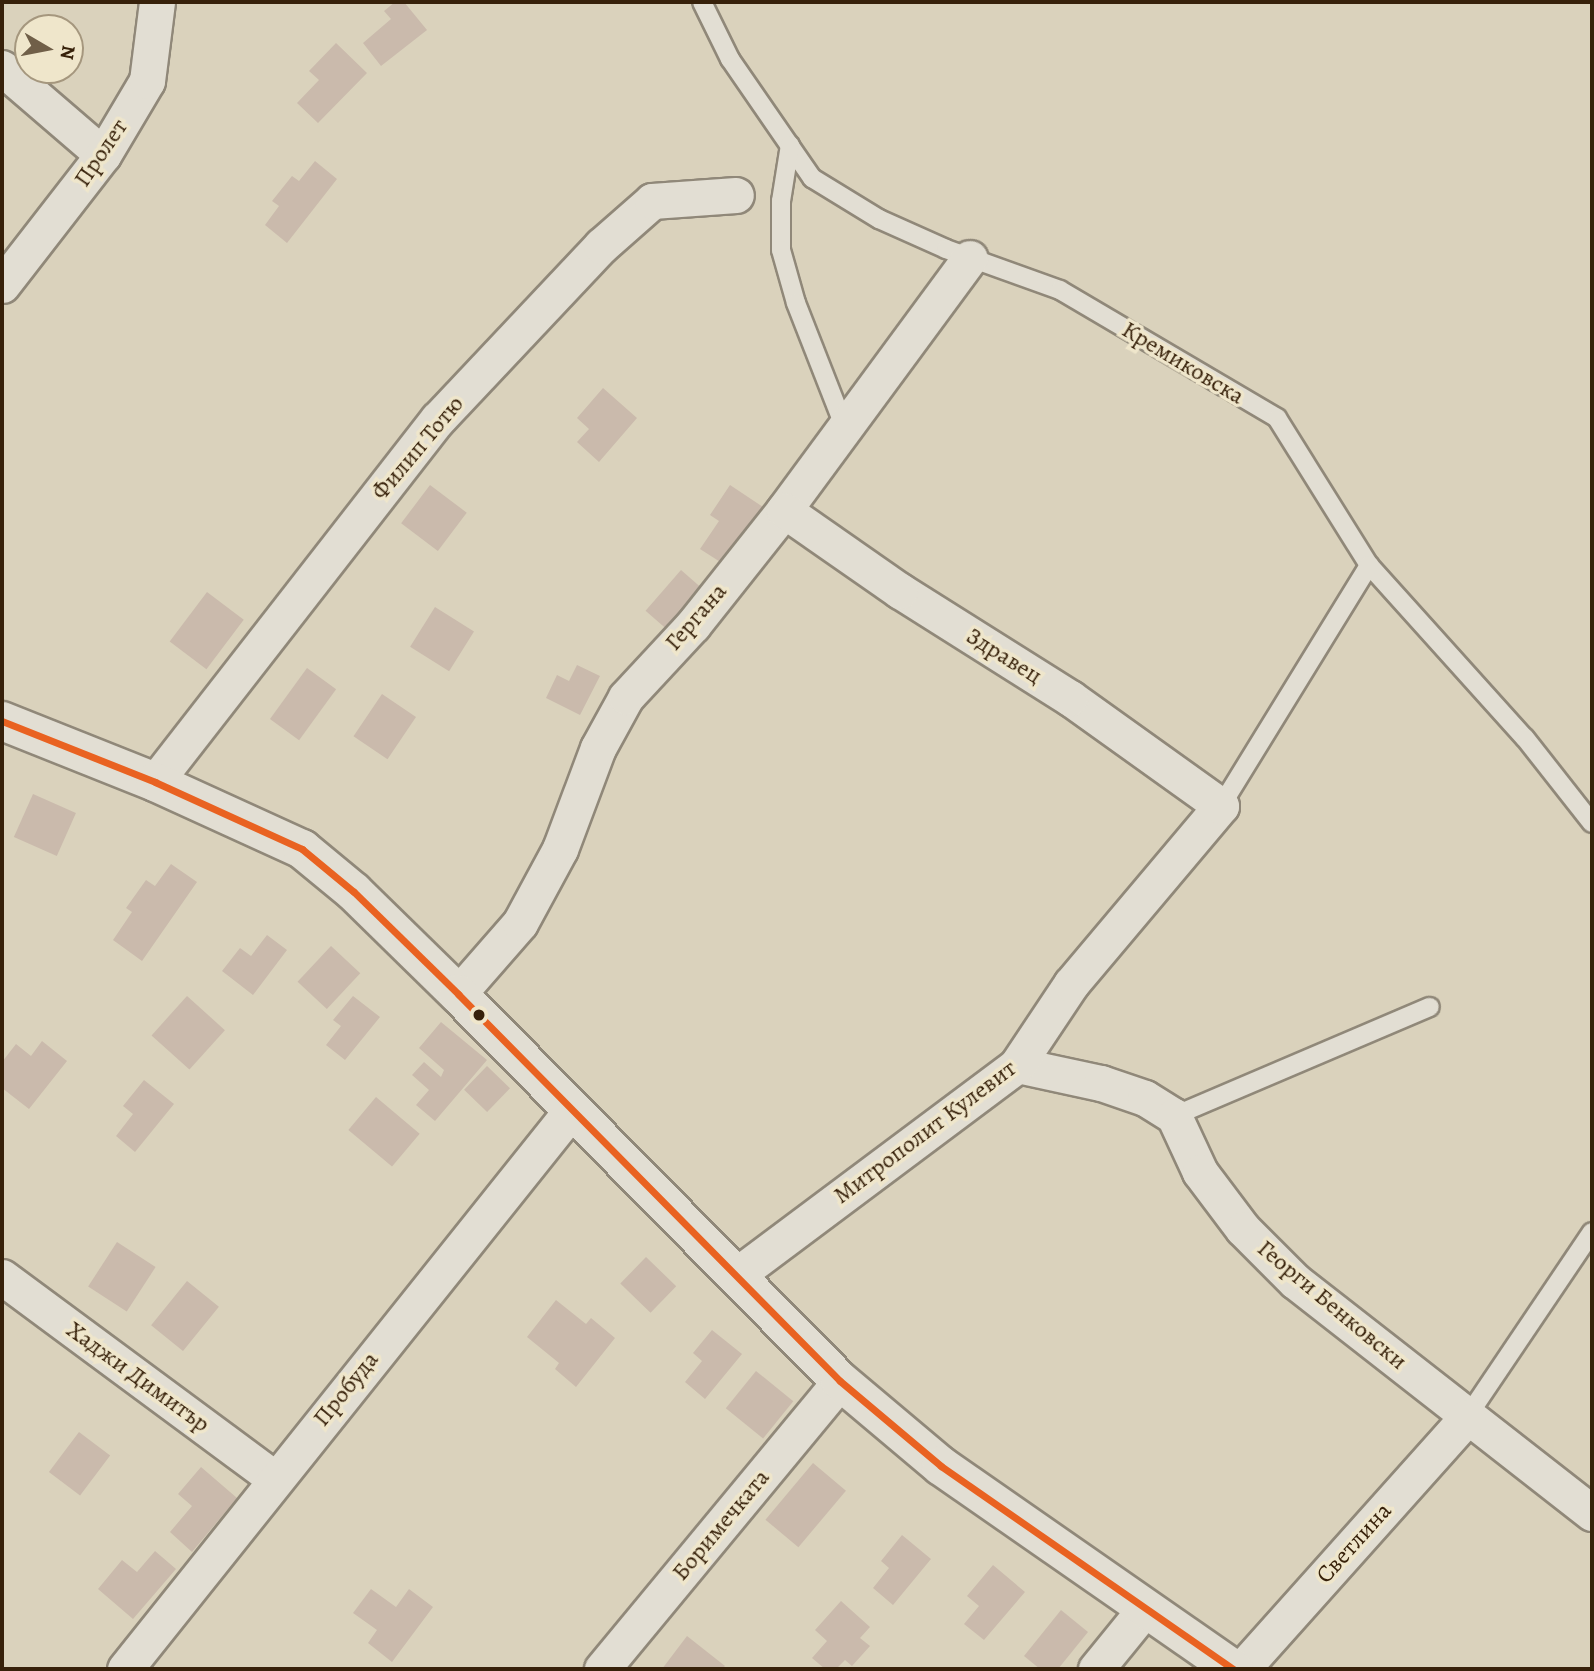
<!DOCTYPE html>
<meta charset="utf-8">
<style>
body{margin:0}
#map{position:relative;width:1594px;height:1671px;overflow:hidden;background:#dad2bc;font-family:Alegreya,serif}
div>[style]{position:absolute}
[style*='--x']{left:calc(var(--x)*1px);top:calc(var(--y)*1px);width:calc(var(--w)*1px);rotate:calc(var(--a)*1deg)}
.building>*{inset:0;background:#cabaac;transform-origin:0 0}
.roads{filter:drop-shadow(2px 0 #908879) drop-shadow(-2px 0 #908879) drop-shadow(0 2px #908879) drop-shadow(0 -2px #908879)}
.lane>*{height:18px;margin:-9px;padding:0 9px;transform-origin:9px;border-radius:9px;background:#e2ded3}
.street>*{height:35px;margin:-17.5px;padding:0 17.5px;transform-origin:17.5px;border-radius:17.5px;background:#e2ded3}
.secondary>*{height:38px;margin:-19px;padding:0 19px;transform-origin:19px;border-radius:19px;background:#e2ded3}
.bus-1>*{height:7px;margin:-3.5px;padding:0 3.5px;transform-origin:3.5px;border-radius:3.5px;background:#e96221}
.dots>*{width:19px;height:19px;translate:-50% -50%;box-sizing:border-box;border:4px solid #efe6cb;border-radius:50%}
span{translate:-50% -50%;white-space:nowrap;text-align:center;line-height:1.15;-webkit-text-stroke:7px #efe6cb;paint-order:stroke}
.street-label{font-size:24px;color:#37210a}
.frame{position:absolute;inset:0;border:4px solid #37210a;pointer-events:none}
.north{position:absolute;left:14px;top:14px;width:70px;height:70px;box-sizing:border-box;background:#efe6cb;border:2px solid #a5977e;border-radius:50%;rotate:100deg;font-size:19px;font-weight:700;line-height:28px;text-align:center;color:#37210a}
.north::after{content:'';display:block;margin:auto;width:24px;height:32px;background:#705f48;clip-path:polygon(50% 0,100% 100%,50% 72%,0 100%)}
</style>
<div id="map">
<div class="building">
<div style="clip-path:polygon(395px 2px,404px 2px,427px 30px,381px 66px,363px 43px,391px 19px,384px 11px)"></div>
<div style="clip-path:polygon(336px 43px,367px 73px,318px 123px,297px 103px,319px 80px,309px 71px)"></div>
<div style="clip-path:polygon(315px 161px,337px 179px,287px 243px,265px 225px,279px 206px,272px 201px,292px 176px,299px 181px)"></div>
<div style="clip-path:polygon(603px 388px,637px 418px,599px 462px,577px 442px,589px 429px,577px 418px)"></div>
<div style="left:430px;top:485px;width:46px;height:48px;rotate:37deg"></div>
<div style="clip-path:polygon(730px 485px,763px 507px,725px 565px,700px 549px,719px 521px,710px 515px)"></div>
<div style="left:681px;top:570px;width:33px;height:54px;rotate:41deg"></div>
<div style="left:207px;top:592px;width:46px;height:62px;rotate:37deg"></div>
<div style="left:435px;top:607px;width:46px;height:47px;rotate:32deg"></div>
<div style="clip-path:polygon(577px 665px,600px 676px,580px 715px,546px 698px,557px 675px,569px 681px)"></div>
<div style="left:307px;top:668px;width:36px;height:63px;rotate:36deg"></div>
<div style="left:382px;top:694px;width:41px;height:51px;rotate:34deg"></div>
<div style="left:33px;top:794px;width:47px;height:47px;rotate:24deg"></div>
<div style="clip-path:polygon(171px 864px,197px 882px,142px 961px,113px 940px,132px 912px,126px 908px,146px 880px,155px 886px)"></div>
<div style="clip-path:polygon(267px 935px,287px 950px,253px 995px,222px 971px,240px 948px,251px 956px)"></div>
<div style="left:331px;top:946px;width:40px;height:49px;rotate:43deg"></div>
<div style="left:187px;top:996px;width:51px;height:53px;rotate:42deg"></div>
<div style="clip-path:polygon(353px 996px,380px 1017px,345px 1060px,326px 1045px,341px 1026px,333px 1020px)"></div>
<div style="clip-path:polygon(441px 1022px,487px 1060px,435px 1121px,416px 1105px,429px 1090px,412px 1075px,424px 1062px,441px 1077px,444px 1070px,419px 1048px)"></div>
<div style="clip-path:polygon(42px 1041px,67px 1061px,29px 1109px,2px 1088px,2px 1062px,16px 1044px,31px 1056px)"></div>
<div style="left:487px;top:1066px;width:32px;height:33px;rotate:44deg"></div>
<div style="clip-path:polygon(144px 1080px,174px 1104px,135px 1152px,116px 1136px,133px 1114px,123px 1106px)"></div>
<div style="left:376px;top:1097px;width:57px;height:43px;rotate:40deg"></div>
<div style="left:117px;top:1242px;width:46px;height:53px;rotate:33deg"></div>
<div style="left:646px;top:1257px;width:42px;height:37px;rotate:44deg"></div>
<div style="left:187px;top:1281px;width:41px;height:57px;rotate:39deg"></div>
<div style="clip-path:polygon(556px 1300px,586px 1324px,591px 1318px,615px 1338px,576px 1387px,555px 1369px,559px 1363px,527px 1337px)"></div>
<div style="clip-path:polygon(712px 1330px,742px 1354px,705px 1399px,685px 1382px,702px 1361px,693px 1353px)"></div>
<div style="left:756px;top:1371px;width:48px;height:48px;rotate:39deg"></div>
<div style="left:79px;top:1432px;width:39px;height:50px;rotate:37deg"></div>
<div style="left:813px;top:1463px;width:43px;height:74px;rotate:40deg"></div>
<div style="clip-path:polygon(201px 1467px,237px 1498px,192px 1552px,170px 1532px,192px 1506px,178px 1494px)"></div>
<div style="clip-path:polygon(902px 1535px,931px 1559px,893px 1605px,873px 1588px,889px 1568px,881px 1561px)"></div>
<div style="clip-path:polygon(155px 1551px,176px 1569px,133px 1619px,98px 1589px,122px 1560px,137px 1572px)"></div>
<div style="clip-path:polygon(993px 1565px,1025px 1592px,984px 1640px,964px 1624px,979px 1606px,967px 1596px)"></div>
<div style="clip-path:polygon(371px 1589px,396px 1607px,409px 1589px,433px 1607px,392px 1662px,368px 1643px,377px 1630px,353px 1613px)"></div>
<div style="clip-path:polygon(841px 1601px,870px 1627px,860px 1638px,870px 1646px,852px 1666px,845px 1660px,836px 1669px,825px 1669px,812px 1658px,827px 1641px,815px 1630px)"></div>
<div style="clip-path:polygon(1061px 1610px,1088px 1632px,1058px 1669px,1040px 1669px,1024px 1656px)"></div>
<div style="clip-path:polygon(687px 1636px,725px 1666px,722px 1669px,662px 1669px)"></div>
</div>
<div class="roads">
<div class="lane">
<div style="--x:702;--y:2;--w:64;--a:63.8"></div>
<div style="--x:730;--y:59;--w:145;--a:55.4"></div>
<div style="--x:812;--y:178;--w:79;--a:31.5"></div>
<div style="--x:879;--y:219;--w:73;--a:24.1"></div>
<div style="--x:946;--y:249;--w:121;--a:19.8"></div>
<div style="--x:1060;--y:290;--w:252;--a:30.5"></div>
<div style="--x:1277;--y:418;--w:173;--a:58"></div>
<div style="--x:1369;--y:565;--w:233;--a:48"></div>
<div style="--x:1525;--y:738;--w:108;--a:51.8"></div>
<div style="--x:790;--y:145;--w:57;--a:99.1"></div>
<div style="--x:781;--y:201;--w:49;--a:90"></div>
<div style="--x:781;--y:250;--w:55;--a:74.2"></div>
<div style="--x:796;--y:303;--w:134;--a:68.6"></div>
<div style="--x:1221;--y:806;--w:283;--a:-58.4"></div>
<div style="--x:1174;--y:1116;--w:278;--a:-23.1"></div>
<div style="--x:1467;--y:1417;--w:223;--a:-56"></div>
</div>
<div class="street">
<div style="--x:2;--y:68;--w:133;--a:40.7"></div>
<div style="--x:2;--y:285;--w:165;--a:-52.2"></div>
<div style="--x:103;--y:155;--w:86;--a:-59.3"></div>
<div style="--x:147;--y:81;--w:80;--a:-82.8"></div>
<div style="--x:155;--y:782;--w:460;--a:-52.1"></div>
<div style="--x:438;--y:419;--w:238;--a:-46.7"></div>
<div style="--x:601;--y:246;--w:68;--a:-41.4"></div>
<div style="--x:652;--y:201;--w:84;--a:-4.1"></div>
<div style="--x:458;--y:994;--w:94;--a:-48.9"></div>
<div style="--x:520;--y:923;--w:84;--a:-61.6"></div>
<div style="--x:560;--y:849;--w:108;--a:-69.4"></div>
<div style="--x:598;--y:748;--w:58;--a:-61.2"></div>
<div style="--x:626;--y:697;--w:98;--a:-47.1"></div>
<div style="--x:693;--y:625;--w:147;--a:-51.6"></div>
<div style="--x:784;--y:510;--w:313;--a:-53.6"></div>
<div style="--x:1017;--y:1065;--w:86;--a:12.1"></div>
<div style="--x:1101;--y:1083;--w:46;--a:18.8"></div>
<div style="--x:1145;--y:1098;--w:34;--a:32"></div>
<div style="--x:1174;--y:1116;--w:62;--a:65.1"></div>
<div style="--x:1200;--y:1172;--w:71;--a:53"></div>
<div style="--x:1243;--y:1229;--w:74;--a:45"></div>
<div style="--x:1295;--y:1281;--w:377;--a:38"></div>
<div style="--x:738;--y:1274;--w:349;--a:-36.8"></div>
<div style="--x:1017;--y:1065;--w:97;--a:-56.3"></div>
<div style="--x:1071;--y:984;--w:233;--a:-49.9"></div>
<div style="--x:1221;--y:806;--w:186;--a:-144.4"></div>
<div style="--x:1070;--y:698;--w:201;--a:-147.8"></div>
<div style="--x:900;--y:591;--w:141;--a:-145.1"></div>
<div style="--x:2;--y:1277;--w:338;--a:36.5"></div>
<div style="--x:125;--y:1669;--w:714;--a:-51.37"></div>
<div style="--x:602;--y:1669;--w:374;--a:-50.4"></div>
<div style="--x:1096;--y:1669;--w:76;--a:-50.9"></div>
<div style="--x:1242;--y:1669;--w:338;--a:-48.2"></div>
</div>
<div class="secondary">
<div style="--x:2;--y:721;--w:165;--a:21.7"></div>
<div style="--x:155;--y:782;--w:162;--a:24.5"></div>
<div style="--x:302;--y:849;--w:67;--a:39.6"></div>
<div style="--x:354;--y:892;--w:146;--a:44.4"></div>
<div style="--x:458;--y:994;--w:544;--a:45.37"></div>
<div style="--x:840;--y:1381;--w:132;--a:40.1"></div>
<div style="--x:941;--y:1466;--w:356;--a:34.8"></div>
</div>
</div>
<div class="bus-1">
<div style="--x:2;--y:721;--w:165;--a:21.7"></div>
<div style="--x:155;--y:782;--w:162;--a:24.5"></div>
<div style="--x:302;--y:849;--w:67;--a:39.6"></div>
<div style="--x:354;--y:892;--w:146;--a:44.4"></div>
<div style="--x:458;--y:994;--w:544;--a:45.37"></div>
<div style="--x:840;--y:1381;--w:132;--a:40.1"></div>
<div style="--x:941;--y:1466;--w:356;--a:34.8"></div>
</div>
<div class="dots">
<div style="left:479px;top:1015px;background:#37210a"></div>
</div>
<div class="street-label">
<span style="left:101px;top:153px;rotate:-56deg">Пролет</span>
<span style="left:1183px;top:363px;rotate:31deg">Кремиковска</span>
<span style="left:418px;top:448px;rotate:-50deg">Филип Тотю</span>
<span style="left:696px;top:617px;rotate:-49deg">Гергана</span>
<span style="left:1004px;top:656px;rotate:32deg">Здравец</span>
<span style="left:925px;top:1132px;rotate:-37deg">Митрополит Кулевит</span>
<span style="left:1332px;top:1305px;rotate:40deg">Георги Бенковски</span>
<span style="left:138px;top:1377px;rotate:36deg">Хаджи Димитър</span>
<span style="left:346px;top:1389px;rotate:-51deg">Пробуда</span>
<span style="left:721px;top:1525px;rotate:-50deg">Боримечката</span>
<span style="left:1354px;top:1543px;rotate:-48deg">Светлина</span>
</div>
<div class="frame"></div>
<div class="north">N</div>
</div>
